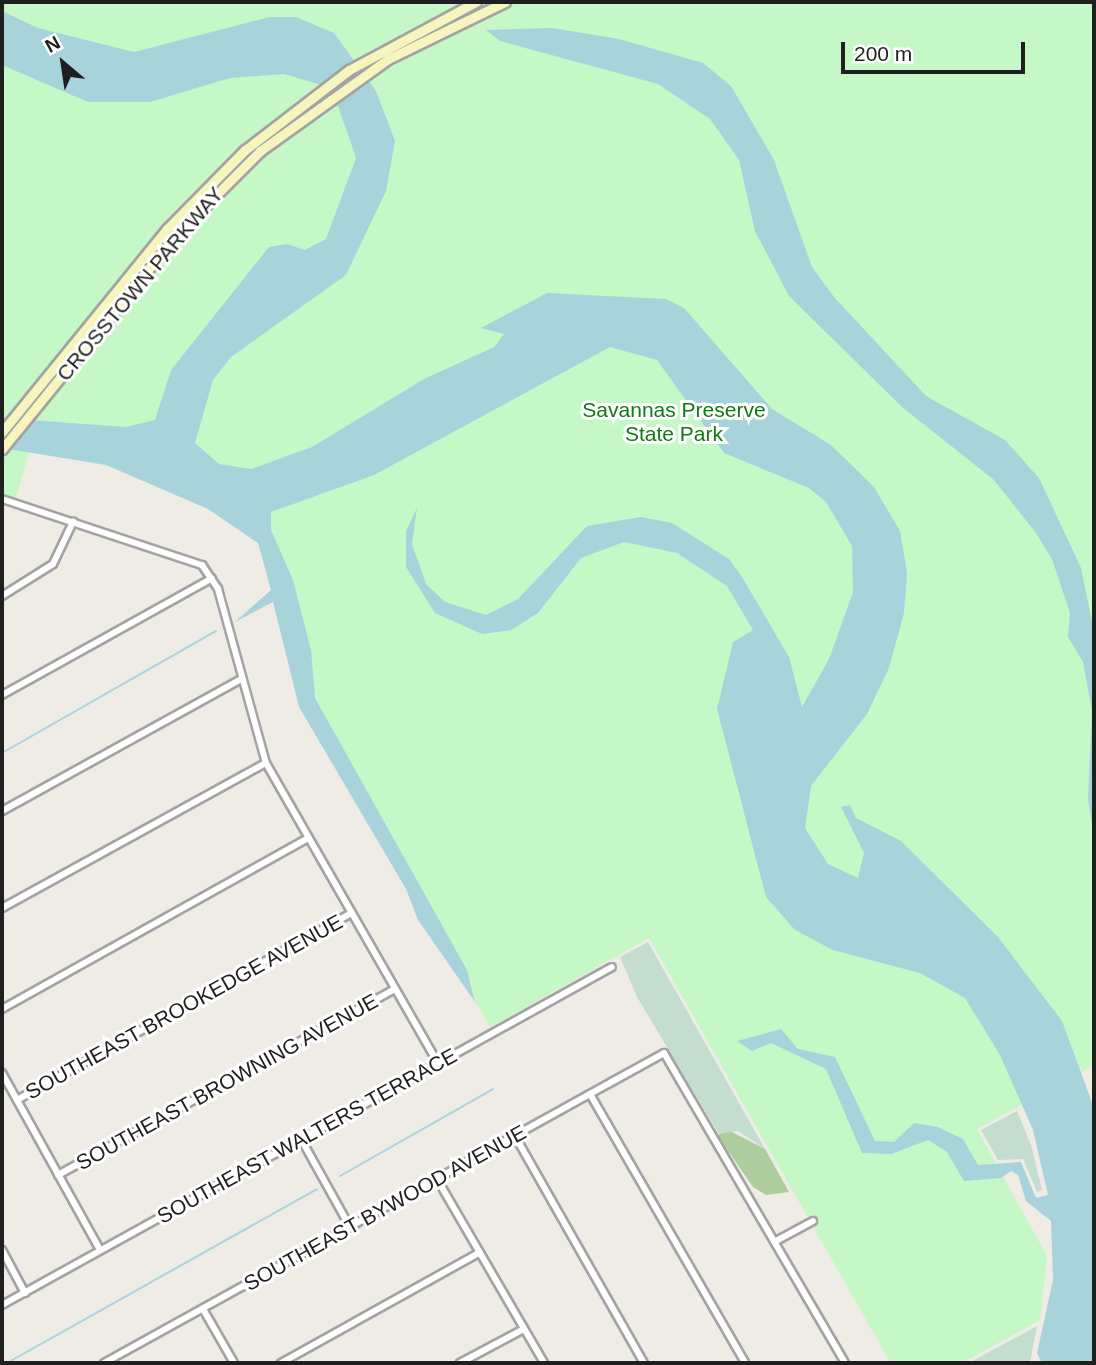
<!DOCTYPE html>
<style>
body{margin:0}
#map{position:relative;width:1096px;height:1365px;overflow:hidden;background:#efece6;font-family:Helvetica,sans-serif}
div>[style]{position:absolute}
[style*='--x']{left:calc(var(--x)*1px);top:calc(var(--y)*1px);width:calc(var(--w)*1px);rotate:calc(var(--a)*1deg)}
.forest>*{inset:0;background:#aecd9d}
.wetland>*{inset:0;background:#c4ddcf}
.park>*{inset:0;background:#c6f7c6}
.water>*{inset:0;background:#a9d3db}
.stream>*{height:2px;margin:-1px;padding:0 1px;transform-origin:1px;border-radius:1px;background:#a9d3db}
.roads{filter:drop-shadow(2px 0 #a3a3a3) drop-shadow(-2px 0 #a3a3a3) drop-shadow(0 2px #a3a3a3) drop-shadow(0 -2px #a3a3a3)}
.street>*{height:6px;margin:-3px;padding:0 3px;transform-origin:3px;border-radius:3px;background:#fff}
.secondary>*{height:9px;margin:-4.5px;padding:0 4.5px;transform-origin:4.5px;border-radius:4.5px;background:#f6f5bd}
span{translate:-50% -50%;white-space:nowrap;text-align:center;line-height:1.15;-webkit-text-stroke:6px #fff;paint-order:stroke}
.street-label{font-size:21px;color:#1f1f1f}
.park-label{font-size:21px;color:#117912}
.frame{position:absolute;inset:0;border:4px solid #1f1f1f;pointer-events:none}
.north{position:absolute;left:28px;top:28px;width:70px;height:70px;-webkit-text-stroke:5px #fff;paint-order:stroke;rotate:331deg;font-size:19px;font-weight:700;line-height:28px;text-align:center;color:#1f1f1f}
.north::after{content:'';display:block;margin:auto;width:24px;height:32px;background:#1f1f1f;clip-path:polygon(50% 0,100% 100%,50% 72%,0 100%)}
.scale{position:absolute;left:841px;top:42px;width:184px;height:32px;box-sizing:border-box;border:4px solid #1f1f1f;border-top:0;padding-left:9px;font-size:21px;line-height:24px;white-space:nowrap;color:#1f1f1f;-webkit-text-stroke:5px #fff;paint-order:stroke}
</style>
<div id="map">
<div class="forest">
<div style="clip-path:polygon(724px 1128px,765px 1149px,789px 1192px,766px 1195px,753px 1187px,718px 1136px)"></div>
</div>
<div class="wetland">
<div style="clip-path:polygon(648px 942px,765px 1149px,738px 1131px,719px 1134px,637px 997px,620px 957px)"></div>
<div style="clip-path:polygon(1017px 1111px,1031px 1145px,1042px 1190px,1037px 1192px,1023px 1159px,998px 1160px,981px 1130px)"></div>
<div style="clip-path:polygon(1037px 1326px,1030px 1363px,969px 1363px)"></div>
</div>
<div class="park">
<div style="clip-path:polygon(2px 2px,1094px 2px,1094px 1065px,977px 1129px,1047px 1256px,1040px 1320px,962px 1363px,885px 1363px,889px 1360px,649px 938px,490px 1027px,322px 731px,257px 504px,2px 432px)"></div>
<div style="clip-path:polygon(2px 448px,29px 451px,15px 502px,2px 497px)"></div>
</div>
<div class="water">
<div style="clip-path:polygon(2px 11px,38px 28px,134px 52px,270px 17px,296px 17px,334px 33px,376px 91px,395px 141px,386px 191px,346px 275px,231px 357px,213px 380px,195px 443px,219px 464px,251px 469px,312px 447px,424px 379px,494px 347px,504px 334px,481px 328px,547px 293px,666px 299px,684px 308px,772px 409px,831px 445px,874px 487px,900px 531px,907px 573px,904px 613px,889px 668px,867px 714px,811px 786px,805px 828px,828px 864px,858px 878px,864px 853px,841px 807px,850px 805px,856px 818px,901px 841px,998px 937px,1062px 1021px,1094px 1108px,1094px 1363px,1042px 1363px,1037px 1353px,1053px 1280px,1051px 1221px,1026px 1201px,1018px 1175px,1011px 1171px,1001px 1178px,964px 1181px,947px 1152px,928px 1140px,891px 1154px,862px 1153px,826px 1069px,771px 1043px,752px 1051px,737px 1041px,781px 1029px,798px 1049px,835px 1057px,875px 1141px,894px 1142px,914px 1123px,938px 1127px,963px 1139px,978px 1165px,1021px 1162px,1036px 1198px,1048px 1195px,1033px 1130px,1000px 1055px,965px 998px,920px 973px,833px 950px,795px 930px,766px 897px,717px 709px,733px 642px,753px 630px,727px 586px,677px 553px,624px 542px,581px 558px,538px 613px,511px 630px,482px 634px,435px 613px,406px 567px,406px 531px,417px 508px,412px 544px,426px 584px,445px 602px,486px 615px,518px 599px,587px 526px,641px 517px,672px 523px,729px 559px,742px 577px,789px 657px,802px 707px,829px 659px,853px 592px,852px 546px,826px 502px,809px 488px,724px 453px,657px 360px,610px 347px,374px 475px,271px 512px,271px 530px,293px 580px,311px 650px,315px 698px,467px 970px,475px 1002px,418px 920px,406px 889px,299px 707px,273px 602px,235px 622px,271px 590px,258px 543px,208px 509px,106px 465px,2px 448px,2px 418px,126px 427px,155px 420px,171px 370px,269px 247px,287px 244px,305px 250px,326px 239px,356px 158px,337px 103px,325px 86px,284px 74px,230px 78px,150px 102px,88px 102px,2px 65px)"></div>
<div style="clip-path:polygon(552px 28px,619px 39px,703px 63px,731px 86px,774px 160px,812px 267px,834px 297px,926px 396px,1005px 440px,1039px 478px,1081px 568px,1092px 622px,1094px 837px,1088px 799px,1092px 711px,1083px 662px,1068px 637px,1070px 613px,1052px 559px,1036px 533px,994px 480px,902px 407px,789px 296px,755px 231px,739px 160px,710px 119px,658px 84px,500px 41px,486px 30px)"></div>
</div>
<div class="stream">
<div style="--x:2;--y:753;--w:246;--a:-29.7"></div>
<div style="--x:340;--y:1176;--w:176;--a:-29.6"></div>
<div style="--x:7;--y:1363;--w:355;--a:-29.3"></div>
</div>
<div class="roads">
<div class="street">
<div style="--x:2;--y:499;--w:211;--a:18.3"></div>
<div style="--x:202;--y:565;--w:29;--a:56"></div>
<div style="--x:218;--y:589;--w:180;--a:74.6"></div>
<div style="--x:266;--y:763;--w:346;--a:60.2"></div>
<div style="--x:2;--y:596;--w:60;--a:-32.1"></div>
<div style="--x:53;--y:564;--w:47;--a:-64.5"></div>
<div style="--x:2;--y:695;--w:240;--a:-29.1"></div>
<div style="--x:2;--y:811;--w:271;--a:-28.9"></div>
<div style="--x:2;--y:908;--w:301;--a:-28.8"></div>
<div style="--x:2;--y:1009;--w:351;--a:-29.2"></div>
<div style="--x:2;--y:1073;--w:202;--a:61"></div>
<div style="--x:590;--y:1094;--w:310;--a:60"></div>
<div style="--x:17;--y:1100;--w:383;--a:-29.2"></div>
<div style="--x:515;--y:1136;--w:261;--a:60.4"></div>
<div style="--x:301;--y:1139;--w:101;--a:60.9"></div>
<div style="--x:58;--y:1175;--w:385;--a:-28.9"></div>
<div style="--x:437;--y:1179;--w:213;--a:59.8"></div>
<div style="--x:776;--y:1241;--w:42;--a:-28.4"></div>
<div style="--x:2;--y:1250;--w:49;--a:61.9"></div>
<div style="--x:2;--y:1305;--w:697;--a:-28.99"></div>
<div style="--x:203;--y:1309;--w:62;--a:60.1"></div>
<div style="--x:104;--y:1363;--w:640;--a:-28.97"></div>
<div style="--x:664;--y:1053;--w:359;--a:59.7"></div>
<div style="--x:281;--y:1363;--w:227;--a:-29.1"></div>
<div style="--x:460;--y:1363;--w:72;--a:-28"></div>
</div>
<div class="secondary">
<div style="--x:2;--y:432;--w:262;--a:-50.9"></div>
<div style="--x:167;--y:229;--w:111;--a:-45.4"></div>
<div style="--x:245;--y:150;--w:131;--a:-37.6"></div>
<div style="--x:349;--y:70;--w:144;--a:-28.2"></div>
<div style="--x:2;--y:449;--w:277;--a:-50.9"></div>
<div style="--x:177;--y:234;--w:117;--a:-45"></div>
<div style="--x:260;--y:151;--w:158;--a:-35.7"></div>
<div style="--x:388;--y:59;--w:130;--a:-26"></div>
</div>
</div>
<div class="street-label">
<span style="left:140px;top:284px;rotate:-50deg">CROSSTOWN PARKWAY</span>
<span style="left:184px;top:1007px;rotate:-29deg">SOUTHEAST BROOKEDGE AVENUE</span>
<span style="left:227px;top:1082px;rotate:-29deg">SOUTHEAST BROWNING AVENUE</span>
<span style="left:307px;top:1136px;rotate:-29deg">SOUTHEAST WALTERS TERRACE</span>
<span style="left:385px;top:1208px;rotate:-29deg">SOUTHEAST BYWOOD AVENUE</span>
</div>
<div class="park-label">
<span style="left:674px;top:422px">Savannas Preserve<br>State Park</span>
</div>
<div class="frame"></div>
<div class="north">N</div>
<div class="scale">200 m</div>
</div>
